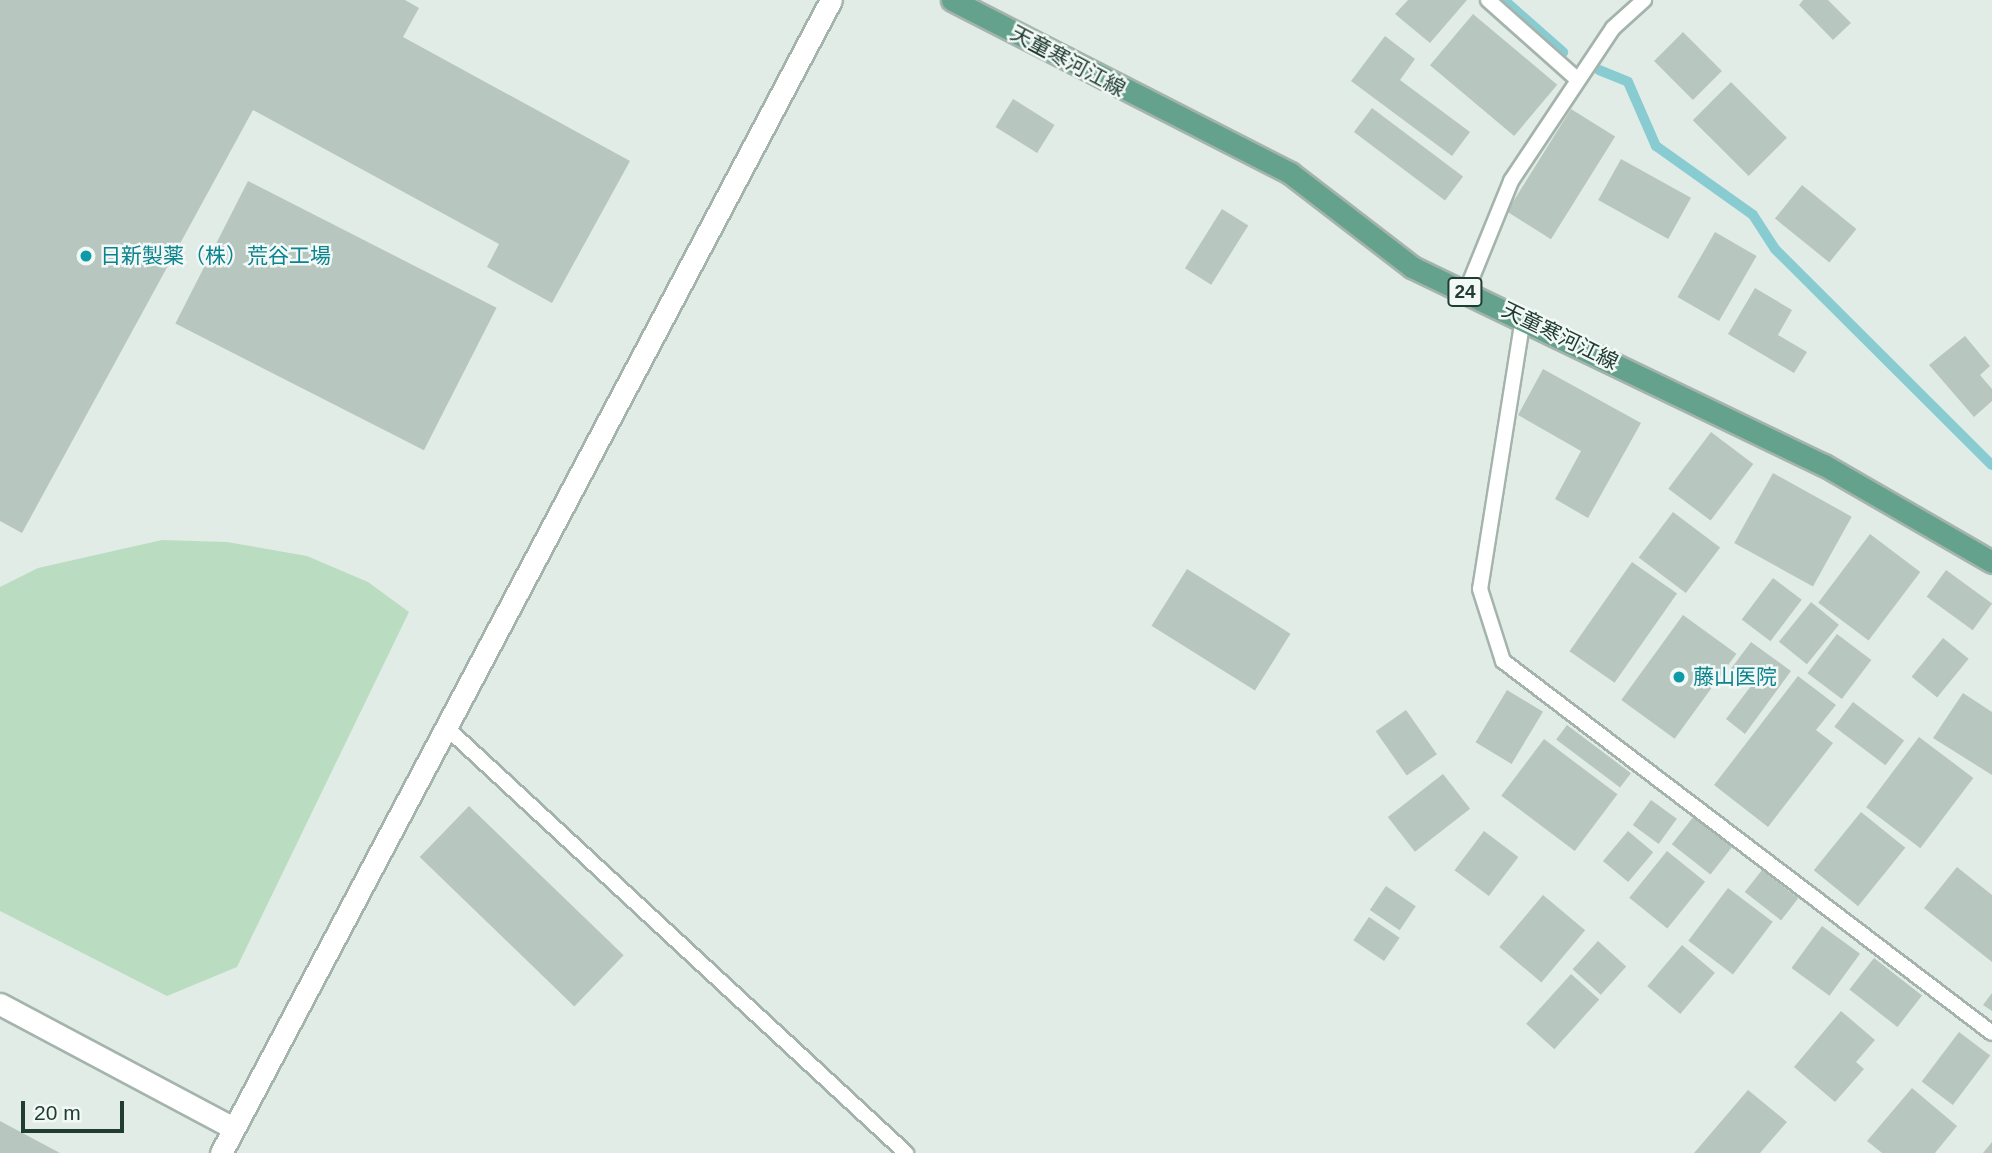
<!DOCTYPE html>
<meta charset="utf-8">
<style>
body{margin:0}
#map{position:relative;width:1992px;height:1153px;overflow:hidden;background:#e1ece6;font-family:Helvetica,"Noto Sans JP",sans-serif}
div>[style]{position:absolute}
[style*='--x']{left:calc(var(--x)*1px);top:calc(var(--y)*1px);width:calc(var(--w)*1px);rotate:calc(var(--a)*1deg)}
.green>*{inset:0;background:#baddc1}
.stream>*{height:10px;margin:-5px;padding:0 5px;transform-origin:5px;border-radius:5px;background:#88ccd2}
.building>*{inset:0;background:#b7c7bf;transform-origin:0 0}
.roads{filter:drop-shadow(2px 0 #a4b4ad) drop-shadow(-2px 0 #a4b4ad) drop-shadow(0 2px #a4b4ad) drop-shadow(0 -2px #a4b4ad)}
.service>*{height:14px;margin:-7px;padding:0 7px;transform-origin:7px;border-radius:7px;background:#fff}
.minor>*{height:21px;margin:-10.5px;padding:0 10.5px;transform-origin:10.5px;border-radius:10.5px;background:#fff}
.primary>*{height:21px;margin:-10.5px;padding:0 10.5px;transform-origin:10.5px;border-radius:10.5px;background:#65a28e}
.dots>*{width:19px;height:19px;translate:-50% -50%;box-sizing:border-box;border:4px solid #f2f8f5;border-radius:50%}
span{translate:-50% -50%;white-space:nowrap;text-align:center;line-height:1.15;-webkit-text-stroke:5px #f2f8f5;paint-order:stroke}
.shield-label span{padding:2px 5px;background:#f2f8f5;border:2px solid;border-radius:5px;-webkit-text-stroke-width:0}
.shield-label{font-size:19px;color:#213d33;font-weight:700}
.street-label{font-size:21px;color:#213d33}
.culture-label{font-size:21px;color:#0d838f}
.left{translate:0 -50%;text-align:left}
.scale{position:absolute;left:21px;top:1101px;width:103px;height:32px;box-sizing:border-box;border:4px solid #213d33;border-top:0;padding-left:9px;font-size:21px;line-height:24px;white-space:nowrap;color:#213d33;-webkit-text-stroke:5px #f2f8f5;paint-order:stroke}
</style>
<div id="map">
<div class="green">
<div style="clip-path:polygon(162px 540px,227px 542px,307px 556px,368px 582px,409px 612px,237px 967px,167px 996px,0 911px,0 587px,38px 568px)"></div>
</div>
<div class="stream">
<div style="--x:1504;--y:0;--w:79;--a:41.4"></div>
<div style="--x:1599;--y:70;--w:31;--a:22"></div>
<div style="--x:1628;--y:82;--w:70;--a:66.4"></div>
<div style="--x:1656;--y:146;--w:119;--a:35.4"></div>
<div style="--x:1753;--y:215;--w:40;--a:57.1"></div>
<div style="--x:1775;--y:249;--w:306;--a:44.9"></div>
</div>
<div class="building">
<div style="clip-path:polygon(0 0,405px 0,419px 8px,403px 37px,630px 161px,552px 303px,487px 267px,499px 244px,253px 110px,22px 533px,0 521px)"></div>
<div style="clip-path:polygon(1408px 0,1467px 0,1430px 43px,1395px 14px)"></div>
<div style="clip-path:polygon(1803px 0,1828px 0,1851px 23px,1833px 40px,1799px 5px)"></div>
<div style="left:1473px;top:14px;width:110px;height:67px;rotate:40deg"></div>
<div style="left:1683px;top:32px;width:55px;height:41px;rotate:45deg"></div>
<div style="clip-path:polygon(1385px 36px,1415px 59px,1400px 80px,1470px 132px,1452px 156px,1351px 81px)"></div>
<div style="left:1731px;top:82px;width:79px;height:54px;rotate:45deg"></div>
<div style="left:1013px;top:99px;width:49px;height:33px;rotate:32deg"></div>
<div style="left:1372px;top:108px;width:114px;height:30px;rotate:37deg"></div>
<div style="left:1571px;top:109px;width:52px;height:121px;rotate:32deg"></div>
<div style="left:1621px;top:159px;width:80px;height:47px;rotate:29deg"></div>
<div style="left:248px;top:181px;width:279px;height:160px;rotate:27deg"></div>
<div style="left:1802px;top:185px;width:70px;height:43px;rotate:39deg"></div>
<div style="left:1222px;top:209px;width:31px;height:70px;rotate:32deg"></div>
<div style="left:1715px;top:232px;width:48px;height:75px;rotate:30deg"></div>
<div style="clip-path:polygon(1755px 288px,1792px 310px,1778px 335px,1807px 352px,1794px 373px,1728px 334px)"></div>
<div style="clip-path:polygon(1965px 336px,1990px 366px,1980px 375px,1992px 389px,1992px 401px,1974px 417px,1929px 365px)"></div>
<div style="clip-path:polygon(1543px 369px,1641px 423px,1588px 518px,1555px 499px,1581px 451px,1518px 415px)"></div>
<div style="left:1711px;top:432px;width:53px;height:71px;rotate:37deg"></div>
<div style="left:1773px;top:473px;width:90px;height:80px;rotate:29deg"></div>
<div style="left:1673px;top:512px;width:59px;height:57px;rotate:37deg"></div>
<div style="left:1870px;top:534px;width:63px;height:86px;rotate:37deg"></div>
<div style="left:1632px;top:562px;width:55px;height:109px;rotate:35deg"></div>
<div style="left:1187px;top:569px;width:122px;height:67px;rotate:32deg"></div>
<div style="left:1946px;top:570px;width:57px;height:33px;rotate:36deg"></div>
<div style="left:1773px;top:578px;width:36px;height:52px;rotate:37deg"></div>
<div style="left:1811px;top:602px;width:36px;height:51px;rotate:39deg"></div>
<div style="left:1683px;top:615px;width:66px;height:105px;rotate:36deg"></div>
<div style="left:1837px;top:634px;width:43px;height:49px;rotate:37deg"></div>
<div style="left:1943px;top:638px;width:33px;height:50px;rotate:39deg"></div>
<div style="clip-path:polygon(1751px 642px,1791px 671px,1745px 734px,1726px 719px,1751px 686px,1730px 670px)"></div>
<div style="clip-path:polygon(1798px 676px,1836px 705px,1816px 730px,1833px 743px,1768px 827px,1714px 785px)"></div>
<div style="left:1507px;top:690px;width:42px;height:61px;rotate:31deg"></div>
<div style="clip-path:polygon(1963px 693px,1992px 712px,1992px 775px,1933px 738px)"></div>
<div style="left:1853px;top:702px;width:64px;height:31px;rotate:37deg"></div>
<div style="left:1406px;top:710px;width:54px;height:37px;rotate:55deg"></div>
<div style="left:1567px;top:725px;width:80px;height:18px;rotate:37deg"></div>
<div style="left:1919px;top:737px;width:68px;height:88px;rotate:37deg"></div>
<div style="left:1544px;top:739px;width:92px;height:71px;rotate:37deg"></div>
<div style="left:1443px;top:774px;width:44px;height:70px;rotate:52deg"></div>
<div style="left:1651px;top:800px;width:32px;height:31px;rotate:36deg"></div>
<div style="left:469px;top:806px;width:215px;height:71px;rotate:44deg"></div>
<div style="left:1861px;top:812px;width:57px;height:75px;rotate:39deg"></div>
<div style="left:1694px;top:816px;width:49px;height:36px;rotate:38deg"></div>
<div style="left:1484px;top:831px;width:43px;height:49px;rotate:37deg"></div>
<div style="left:1628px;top:831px;width:33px;height:39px;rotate:40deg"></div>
<div style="left:1667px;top:851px;width:49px;height:60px;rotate:39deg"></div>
<div style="clip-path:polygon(1957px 867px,1992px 895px,1992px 962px,1924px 908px)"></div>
<div style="left:1762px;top:870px;width:46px;height:28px;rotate:38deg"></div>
<div style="left:1386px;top:886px;width:36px;height:29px;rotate:34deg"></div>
<div style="left:1728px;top:888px;width:56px;height:66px;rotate:37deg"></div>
<div style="left:1543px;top:895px;width:55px;height:68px;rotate:40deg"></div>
<div style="left:1369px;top:917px;width:37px;height:28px;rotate:34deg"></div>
<div style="left:1822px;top:926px;width:47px;height:52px;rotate:36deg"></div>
<div style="left:1598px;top:941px;width:38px;height:38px;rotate:42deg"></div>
<div style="left:1682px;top:945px;width:43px;height:54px;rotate:40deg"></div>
<div style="left:1874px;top:958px;width:61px;height:40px;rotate:38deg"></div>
<div style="left:1571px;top:974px;width:38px;height:67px;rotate:42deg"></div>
<div style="clip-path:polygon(1992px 993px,1992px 1011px,1983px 1005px)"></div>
<div style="clip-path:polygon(1841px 1011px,1875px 1040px,1856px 1062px,1864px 1069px,1835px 1102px,1794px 1067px)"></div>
<div style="left:1959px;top:1032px;width:39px;height:62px;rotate:37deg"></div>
<div style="clip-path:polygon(1912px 1088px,1957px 1126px,1935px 1153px,1882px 1153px,1867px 1141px)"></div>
<div style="clip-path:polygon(1748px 1090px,1787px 1122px,1760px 1153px,1694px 1153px)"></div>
<div style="clip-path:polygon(0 1121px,60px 1153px,0 1153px)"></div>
<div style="clip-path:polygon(1992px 1142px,1992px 1153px,1983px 1153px)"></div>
</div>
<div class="roads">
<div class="service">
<div style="--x:1488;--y:0;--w:119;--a:41.6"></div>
<div style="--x:1466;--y:292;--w:120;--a:-67.9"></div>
<div style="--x:1511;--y:181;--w:184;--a:-56.3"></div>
<div style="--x:1613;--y:28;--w:42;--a:-42.1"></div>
<div style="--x:1523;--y:318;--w:274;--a:99"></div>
<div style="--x:1480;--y:589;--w:76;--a:72.3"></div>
<div style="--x:1503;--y:661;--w:614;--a:37.26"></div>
<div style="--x:447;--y:728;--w:626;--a:42.8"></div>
</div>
<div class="minor">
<div style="--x:0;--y:1004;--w:264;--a:28"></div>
<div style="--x:221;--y:1153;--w:1304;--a:-62.12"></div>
</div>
<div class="primary">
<div style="--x:952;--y:0;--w:380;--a:27.1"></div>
<div style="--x:1290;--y:173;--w:154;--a:37.6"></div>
<div style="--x:1412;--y:267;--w:457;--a:25.7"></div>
<div style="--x:1824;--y:465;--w:194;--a:30"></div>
</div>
</div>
<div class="dots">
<div style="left:86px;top:256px;background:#0f9aa8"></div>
<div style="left:1679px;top:677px;background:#0f9aa8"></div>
</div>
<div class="shield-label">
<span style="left:1465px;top:292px">24</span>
</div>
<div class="street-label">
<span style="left:1068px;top:61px;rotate:28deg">天童寒河江線</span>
<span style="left:1560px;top:336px;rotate:26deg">天童寒河江線</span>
</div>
<div class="culture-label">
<span class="left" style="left:100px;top:256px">日新製薬（株）荒谷工場</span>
<span class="left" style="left:1693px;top:677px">藤山医院</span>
</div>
<div class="scale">20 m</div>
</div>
